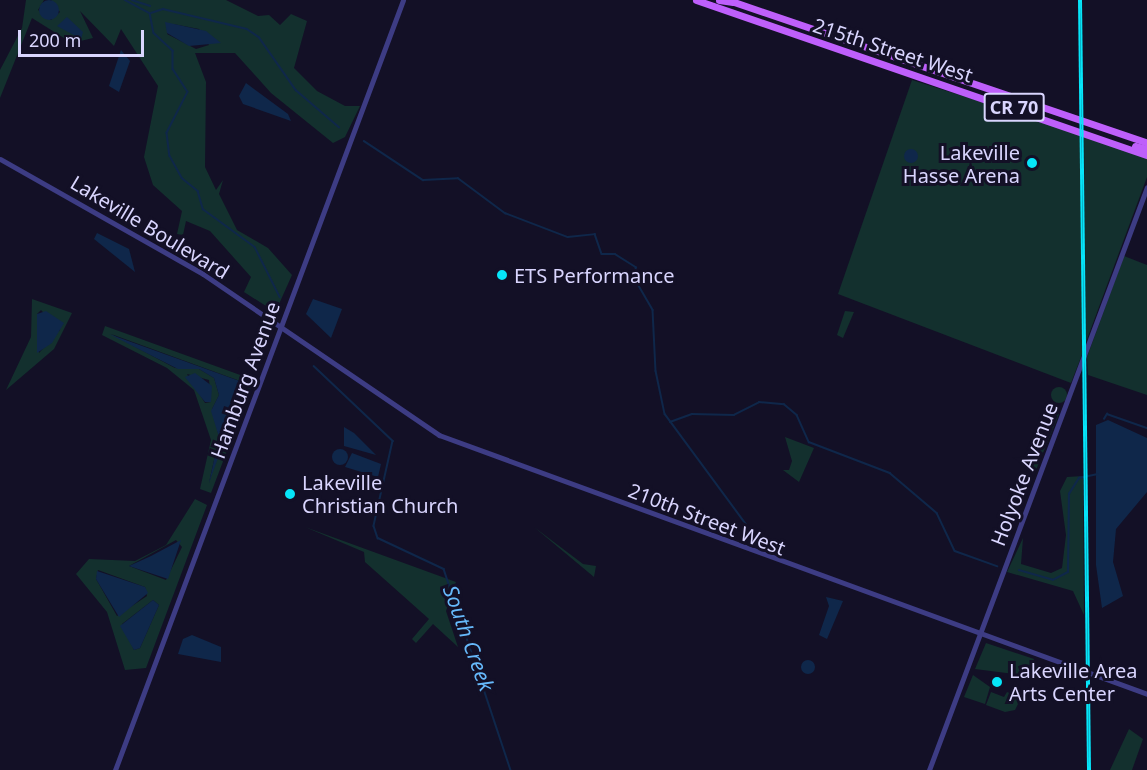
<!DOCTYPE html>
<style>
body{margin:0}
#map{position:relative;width:1147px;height:770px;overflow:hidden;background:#131026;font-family:"Noto Sans",sans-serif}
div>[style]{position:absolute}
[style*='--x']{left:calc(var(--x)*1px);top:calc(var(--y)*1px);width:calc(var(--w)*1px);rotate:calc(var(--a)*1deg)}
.green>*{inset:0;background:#13302e}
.round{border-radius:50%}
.water>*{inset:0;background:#0f274a}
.stream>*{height:1.5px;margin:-0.75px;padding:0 0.75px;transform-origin:0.75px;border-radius:0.75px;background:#0f274a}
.tertiary>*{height:5px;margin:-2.5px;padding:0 2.5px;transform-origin:2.5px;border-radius:2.5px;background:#3d3c84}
.primary>*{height:7px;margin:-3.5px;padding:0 3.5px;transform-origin:3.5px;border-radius:3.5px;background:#be5ffb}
.rail>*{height:4px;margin-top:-2px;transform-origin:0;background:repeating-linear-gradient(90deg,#131026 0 4.5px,#06e5f9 0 9px);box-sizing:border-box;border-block:2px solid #06e5f9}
.dots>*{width:16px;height:16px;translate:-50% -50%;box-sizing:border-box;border:3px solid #131026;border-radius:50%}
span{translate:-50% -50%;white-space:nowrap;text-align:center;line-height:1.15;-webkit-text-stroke:6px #131026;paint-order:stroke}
.shield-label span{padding:2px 4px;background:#131026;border:2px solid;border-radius:4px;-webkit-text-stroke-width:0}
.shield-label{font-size:18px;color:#d9d5fe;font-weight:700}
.street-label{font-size:20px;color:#d9d5fe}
.poi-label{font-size:20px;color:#d9d5fe}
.right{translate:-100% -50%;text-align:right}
.left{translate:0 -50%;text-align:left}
.water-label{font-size:21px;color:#66b9fb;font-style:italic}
.scale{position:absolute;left:18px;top:30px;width:126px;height:27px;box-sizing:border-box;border:3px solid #d9d5fe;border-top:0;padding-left:8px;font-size:18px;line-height:21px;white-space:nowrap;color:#d9d5fe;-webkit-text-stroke:4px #131026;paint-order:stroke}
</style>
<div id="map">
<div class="green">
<div style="clip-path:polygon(evenodd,26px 0,44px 0,38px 10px,51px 20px,60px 12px,51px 0,226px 0,258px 16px,269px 15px,280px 25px,291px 14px,307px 21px,294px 68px,317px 91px,345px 106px,360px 106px,345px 137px,333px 143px,271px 93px,235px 53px,195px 53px,206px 82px,205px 167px,216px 190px,223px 180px,219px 194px,237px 230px,268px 248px,292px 275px,279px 304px,266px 306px,244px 292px,251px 277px,210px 231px,186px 221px,183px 235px,177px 234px,182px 211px,153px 185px,144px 157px,158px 86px,121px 29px,114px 46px,80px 11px,93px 38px,72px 43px,32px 18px,0 98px,0 70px,22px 28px,26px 0,173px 24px,199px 29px,209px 45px,196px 49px,167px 34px,173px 24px)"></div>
<div style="clip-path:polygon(912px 80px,1080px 133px,1083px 352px,1071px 383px,838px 294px)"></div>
<div style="clip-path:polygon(1084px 134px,1147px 158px,1147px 177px,1086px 342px)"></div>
<div style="clip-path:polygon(1124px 256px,1147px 265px,1147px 395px,1088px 375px,1087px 357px)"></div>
<div style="clip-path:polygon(evenodd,32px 299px,72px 313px,54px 349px,6px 390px,31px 337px,32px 299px,41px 310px,60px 330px,39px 353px,37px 314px,41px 310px)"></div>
<div style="clip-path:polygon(845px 311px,854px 312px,843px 338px,837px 335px)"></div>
<div style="clip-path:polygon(evenodd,105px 326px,254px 380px,211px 493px,200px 489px,211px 440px,194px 390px,167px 368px,102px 335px,105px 326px,111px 334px,240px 381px,209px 483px,219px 437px,212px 409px,219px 395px,214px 378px,199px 369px,175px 368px,111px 334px,105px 326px,187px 374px,209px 380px,211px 402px,205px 403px,187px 374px)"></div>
<div class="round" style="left:1051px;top:387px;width:16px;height:16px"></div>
<div style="clip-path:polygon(1047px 409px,1059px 414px,1036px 470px,1027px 461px)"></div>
<div style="clip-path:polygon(785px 437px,814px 448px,799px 482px,783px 470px,789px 470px,792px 461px)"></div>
<div style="clip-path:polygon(1083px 476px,1083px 478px,1084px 615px,1073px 591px,1007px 572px,1023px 538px,1021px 564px,1051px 573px,1062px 568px,1066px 535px,1060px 491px,1067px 477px)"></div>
<div style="clip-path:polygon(evenodd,195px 499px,207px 505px,146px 668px,125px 670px,107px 612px,76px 574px,89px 559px,135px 561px,166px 545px,195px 499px,176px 540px,182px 547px,166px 580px,129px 566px,176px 540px,195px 499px,98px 570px,145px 587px,147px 596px,117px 616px,96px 579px,98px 570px,195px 499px,153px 600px,159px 605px,140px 648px,134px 650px,122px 624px,153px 600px)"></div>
<div style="clip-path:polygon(305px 527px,456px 582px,446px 611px,458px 647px,433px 624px,416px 643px,412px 639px,429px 619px,365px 562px,364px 552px)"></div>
<div style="clip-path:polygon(534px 527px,583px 564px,596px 566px,594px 577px)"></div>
<div style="clip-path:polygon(986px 643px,1034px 659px,1029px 676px,975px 669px)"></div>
<div style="clip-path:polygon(973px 675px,990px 687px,985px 704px,964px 697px)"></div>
<div style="clip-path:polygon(991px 692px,1004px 697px,1007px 692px,1021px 698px,1015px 710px,1005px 712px,986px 705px)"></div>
<div style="clip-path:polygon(1129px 729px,1143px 739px,1132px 770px,1110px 770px)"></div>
</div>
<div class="water">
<div class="round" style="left:39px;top:0;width:20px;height:20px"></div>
<div style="clip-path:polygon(67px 17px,83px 32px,81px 39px,57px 26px)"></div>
<div style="clip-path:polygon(165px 22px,206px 31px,221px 43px,189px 46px,167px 33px)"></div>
<div style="clip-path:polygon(121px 50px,130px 61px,119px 92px,109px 86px)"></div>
<div style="clip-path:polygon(246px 83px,288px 114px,291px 121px,243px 104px,239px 96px)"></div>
<div class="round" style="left:904px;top:149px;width:14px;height:14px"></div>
<div style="clip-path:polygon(97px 233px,129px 249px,135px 272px,94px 239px)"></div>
<div style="clip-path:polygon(313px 299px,342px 309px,331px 338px,306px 314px)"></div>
<div style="clip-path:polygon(46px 311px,64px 323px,52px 343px,37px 353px,37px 314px)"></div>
<div style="clip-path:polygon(109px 334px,245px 383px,209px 483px,219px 437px,211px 411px,219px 395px,214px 378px,199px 369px,178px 369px)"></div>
<div style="clip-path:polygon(195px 373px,212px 386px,211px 402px,205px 402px,185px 377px)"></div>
<div style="clip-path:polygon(1108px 420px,1147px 438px,1147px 492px,1116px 529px,1113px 562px,1123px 596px,1102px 608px,1096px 565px,1096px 425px)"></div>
<div style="clip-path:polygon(344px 427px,354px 433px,376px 455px,344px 446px)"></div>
<div class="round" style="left:332px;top:449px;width:16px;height:16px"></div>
<div style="clip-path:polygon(352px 453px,381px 464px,378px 477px,345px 467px)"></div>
<div style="clip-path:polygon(181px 540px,168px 579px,129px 566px,151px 556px)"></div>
<div style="clip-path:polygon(97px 571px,145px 587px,148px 593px,119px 617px,96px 579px)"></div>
<div style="clip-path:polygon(826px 597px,843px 601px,827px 639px,819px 635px,829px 606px)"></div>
<div style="clip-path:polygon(153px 600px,159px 605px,140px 648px,134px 650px,120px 626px)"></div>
<div style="clip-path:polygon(192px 635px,221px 647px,221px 662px,178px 654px,183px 639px)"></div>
<div class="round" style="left:801px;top:660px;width:14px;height:14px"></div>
</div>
<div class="stream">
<div style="--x:125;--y:0;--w:27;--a:28"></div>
<div style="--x:132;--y:0;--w:19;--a:18"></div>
<div style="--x:150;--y:13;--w:20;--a:79"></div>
<div style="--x:154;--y:33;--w:26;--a:43"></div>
<div style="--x:173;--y:51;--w:18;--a:90"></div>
<div style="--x:173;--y:69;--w:27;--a:57"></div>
<div style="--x:188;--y:92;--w:46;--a:117.1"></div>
<div style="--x:167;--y:133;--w:23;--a:83"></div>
<div style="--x:170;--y:156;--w:25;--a:61"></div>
<div style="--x:182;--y:178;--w:21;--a:39"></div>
<div style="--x:198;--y:191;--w:19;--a:74"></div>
<div style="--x:203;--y:209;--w:64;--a:36.2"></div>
<div style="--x:255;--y:247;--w:56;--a:63.4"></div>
<div style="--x:151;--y:13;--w:13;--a:-18"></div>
<div style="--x:163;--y:9;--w:86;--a:13.4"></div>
<div style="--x:247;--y:29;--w:14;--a:34"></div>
<div style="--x:259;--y:37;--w:65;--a:55.1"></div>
<div style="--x:296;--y:90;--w:57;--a:40.7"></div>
<div style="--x:364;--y:141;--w:71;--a:33.5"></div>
<div style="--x:423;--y:180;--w:35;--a:-3"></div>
<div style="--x:458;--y:178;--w:59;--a:36.7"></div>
<div style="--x:505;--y:213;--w:67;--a:20.9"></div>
<div style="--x:568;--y:237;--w:27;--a:-6"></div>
<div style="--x:595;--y:234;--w:21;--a:71"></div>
<div style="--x:602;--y:254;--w:13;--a:0"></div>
<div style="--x:615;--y:254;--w:25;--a:32"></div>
<div style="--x:636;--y:267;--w:17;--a:83"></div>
<div style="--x:638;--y:284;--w:30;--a:60"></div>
<div style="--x:653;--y:310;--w:61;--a:87.2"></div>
<div style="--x:656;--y:371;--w:44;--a:78.2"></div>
<div style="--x:665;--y:414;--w:137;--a:53.6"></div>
<div style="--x:746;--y:524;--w:13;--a:81"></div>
<div style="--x:314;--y:366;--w:109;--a:43.5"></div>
<div style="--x:393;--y:441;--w:87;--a:102.6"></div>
<div style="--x:374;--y:526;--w:13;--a:72"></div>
<div style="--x:378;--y:538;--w:73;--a:25.2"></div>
<div style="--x:444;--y:569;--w:212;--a:71.6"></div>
<div style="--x:1104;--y:419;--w:6;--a:-59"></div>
<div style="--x:1107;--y:414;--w:42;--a:19.3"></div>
<div style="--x:670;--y:422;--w:23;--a:-20"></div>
<div style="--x:692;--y:414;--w:42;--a:1.4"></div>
<div style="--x:734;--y:415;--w:28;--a:-27"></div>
<div style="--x:759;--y:402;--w:25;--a:5"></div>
<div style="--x:784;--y:404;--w:17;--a:40"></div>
<div style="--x:797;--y:415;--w:30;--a:66"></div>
<div style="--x:809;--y:442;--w:87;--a:20.9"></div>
<div style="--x:890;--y:473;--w:62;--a:40.4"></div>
<div style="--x:937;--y:513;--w:42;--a:64.7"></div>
<div style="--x:955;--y:551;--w:45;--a:19.7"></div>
<div style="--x:1019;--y:570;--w:35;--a:16"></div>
<div style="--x:1053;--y:580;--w:17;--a:-28"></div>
<div style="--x:1068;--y:572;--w:78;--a:-89.3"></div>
<div style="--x:1069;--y:494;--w:19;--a:-58"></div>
<div style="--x:1079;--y:478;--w:19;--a:-12"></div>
</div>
<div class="tertiary">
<div style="--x:0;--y:159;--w:233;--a:29.5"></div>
<div style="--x:203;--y:274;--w:286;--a:34.3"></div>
<div style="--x:439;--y:435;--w:754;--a:20.09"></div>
<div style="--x:115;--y:770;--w:822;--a:-69.49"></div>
<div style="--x:929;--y:770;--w:622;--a:-69.5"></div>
</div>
<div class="primary">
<div style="--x:696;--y:0;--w:477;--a:19"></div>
<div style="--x:719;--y:0;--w:14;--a:8"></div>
<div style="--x:728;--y:0;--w:443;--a:18.8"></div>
<div style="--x:1135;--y:146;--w:12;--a:14"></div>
</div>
<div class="rail">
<div style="--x:1080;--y:0;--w:770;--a:89.33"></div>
</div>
<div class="dots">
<div style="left:1032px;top:163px;background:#06e5f9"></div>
<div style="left:502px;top:275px;background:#06e5f9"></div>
<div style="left:290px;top:494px;background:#06e5f9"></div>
<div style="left:997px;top:682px;background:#06e5f9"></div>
</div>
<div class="shield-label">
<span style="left:1014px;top:107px">CR 70</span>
</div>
<div class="street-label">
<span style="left:893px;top:50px;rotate:18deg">215th Street West</span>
<span style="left:150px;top:227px;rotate:31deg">Lakeville Boulevard</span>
<span style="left:245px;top:380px;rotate:-70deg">Hamburg Avenue</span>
<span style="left:1024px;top:474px;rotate:-69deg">Holyoke Avenue</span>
<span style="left:707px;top:519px;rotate:21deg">210th Street West</span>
</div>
<div class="poi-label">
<span class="right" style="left:1020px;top:164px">Lakeville<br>Hasse Arena</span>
<span class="left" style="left:514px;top:275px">ETS Performance</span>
<span class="left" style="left:302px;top:494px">Lakeville<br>Christian Church</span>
<span class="left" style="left:1009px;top:682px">Lakeville Area<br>Arts Center</span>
</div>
<div class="water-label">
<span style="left:469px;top:638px;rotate:70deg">South Creek</span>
</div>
<div class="scale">200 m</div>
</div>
